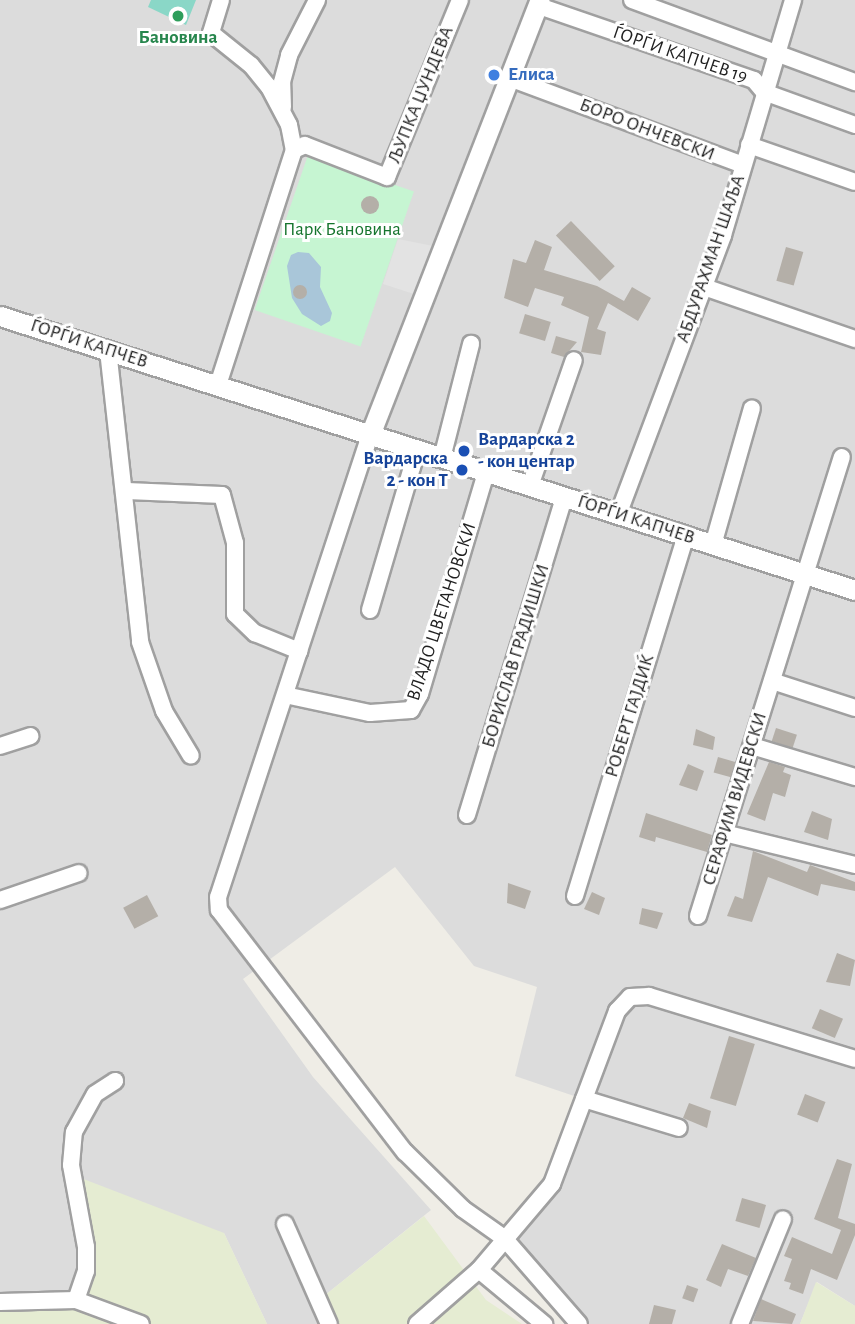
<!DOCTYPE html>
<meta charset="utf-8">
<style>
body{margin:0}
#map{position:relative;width:855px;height:1324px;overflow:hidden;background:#efede6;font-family:"Alegreya Sans",sans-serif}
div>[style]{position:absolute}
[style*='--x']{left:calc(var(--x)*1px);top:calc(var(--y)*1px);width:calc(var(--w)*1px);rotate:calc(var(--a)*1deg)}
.residential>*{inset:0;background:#dcdcdc}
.farmland>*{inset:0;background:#e5ecd2}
.park>*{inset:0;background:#c6f5d2;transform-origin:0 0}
.pitch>*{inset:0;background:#8ad7c7}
.parking>*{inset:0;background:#e3e3e3}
.water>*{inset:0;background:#a9c6d9}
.building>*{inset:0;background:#b4afa8;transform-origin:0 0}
.round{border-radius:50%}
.roads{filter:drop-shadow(2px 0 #a0a0a0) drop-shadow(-2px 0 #a0a0a0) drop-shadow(0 2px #a0a0a0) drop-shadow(0 -2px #a0a0a0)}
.minor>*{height:16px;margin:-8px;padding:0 8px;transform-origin:8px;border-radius:8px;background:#fff}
.tertiary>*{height:19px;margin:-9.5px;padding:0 9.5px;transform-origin:9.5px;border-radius:9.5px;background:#fff}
.dots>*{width:19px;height:19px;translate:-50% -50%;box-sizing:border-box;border:4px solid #fff;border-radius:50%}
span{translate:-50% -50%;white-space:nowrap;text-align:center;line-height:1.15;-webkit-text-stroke:6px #fff;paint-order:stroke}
.leisure-label{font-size:19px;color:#27864d;font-weight:700}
.street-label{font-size:19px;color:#1f1f1f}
.shop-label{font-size:19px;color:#366cbe;font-weight:700}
.left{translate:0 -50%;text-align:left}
.park-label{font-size:19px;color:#15742d}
.transit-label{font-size:19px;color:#164399;font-weight:700}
.right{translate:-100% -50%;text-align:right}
</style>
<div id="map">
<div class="residential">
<div style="clip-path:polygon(0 0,855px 0,855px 1306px,817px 1282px,800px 1324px,579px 1324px,504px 1238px,539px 1202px,583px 1099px,515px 1076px,537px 987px,474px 966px,395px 867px,243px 979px,313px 1077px,431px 1210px,319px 1300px,329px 1324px,267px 1324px,224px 1233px,86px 1247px,76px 1300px,0 1302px)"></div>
</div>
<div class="farmland">
<div style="clip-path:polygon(73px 1175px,224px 1233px,267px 1324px,0 1324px,0 1302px,76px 1300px,82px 1288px)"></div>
<div style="clip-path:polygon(424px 1216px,486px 1300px,522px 1324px,329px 1324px,319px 1300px)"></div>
<div style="clip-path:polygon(816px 1282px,855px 1306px,855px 1324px,800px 1324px)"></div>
</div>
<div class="park">
<div style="left:308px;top:155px;width:112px;height:164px;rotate:19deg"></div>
</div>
<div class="pitch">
<div style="clip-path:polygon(151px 0,196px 0,186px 25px,148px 7px)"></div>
</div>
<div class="parking">
<div style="clip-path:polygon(398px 239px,433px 246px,414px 294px,383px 284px)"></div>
</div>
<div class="water">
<div style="clip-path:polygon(298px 252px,309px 253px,321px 267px,320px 287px,332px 313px,330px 321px,321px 326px,302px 314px,292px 298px,287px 266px,291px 255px)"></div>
</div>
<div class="building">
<div class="round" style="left:361px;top:196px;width:18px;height:18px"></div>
<div style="left:571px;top:221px;width:63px;height:21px;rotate:46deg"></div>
<div style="clip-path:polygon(535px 240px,552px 247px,544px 270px,597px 286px,624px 301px,632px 287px,651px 298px,638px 321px,608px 303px,597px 329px,606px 332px,601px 355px,581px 352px,589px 317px,561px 305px,564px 297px,535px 288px,528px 307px,504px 298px,513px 259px,526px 263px)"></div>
<div style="left:786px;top:247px;width:18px;height:35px;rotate:16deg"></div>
<div class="round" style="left:293px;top:285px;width:14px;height:14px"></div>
<div style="left:525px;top:314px;width:27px;height:20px;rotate:17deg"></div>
<div style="clip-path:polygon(556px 336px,577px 342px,564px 357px,551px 353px)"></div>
<div style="left:776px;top:728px;width:22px;height:14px;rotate:18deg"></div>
<div style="clip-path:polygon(696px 729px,715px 737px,713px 750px,693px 745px)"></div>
<div style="left:718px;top:757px;width:18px;height:16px;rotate:16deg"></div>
<div style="clip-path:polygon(769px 762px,785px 767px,783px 772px,791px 775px,785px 797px,773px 793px,765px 821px,747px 814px)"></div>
<div style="clip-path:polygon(688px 764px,704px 771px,697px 791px,679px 785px)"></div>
<div style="clip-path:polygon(812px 811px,832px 819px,828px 840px,804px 832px)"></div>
<div style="clip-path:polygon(646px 813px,712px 835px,707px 852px,656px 837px,655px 842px,639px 837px)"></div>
<div style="clip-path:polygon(753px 851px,807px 872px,810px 865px,855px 882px,855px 891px,821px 884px,818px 896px,768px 877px,752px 922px,727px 916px,735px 896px,743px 899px)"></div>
<div style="clip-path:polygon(508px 883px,531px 891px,525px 909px,507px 903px)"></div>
<div style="clip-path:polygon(592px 892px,605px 898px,599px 915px,584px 909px)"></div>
<div style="left:147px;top:895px;width:24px;height:27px;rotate:62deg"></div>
<div style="clip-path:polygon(642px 908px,663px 913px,657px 929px,639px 924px)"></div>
<div style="clip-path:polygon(837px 953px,855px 960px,850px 986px,826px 982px)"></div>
<div style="left:820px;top:1009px;width:25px;height:21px;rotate:23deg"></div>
<div style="left:729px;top:1036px;width:27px;height:65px;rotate:17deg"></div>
<div style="left:805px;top:1094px;width:22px;height:22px;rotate:21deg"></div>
<div style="clip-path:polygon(689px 1103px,711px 1111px,707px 1128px,683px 1118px)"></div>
<div style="clip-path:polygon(837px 1159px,852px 1164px,838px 1218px,855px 1224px,855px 1235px,837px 1280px,811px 1269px,803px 1294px,789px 1289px,791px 1283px,784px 1281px,792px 1259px,784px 1256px,792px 1237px,832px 1254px,841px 1230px,814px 1219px)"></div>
<div style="left:742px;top:1198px;width:25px;height:24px;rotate:16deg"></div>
<div style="clip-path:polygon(722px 1244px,756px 1258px,748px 1276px,728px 1269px,721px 1287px,706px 1280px)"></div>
<div style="left:687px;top:1285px;width:12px;height:14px;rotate:20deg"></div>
<div style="clip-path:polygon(761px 1299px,796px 1314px,792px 1324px,753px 1321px)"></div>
<div style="clip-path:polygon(654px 1305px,676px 1310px,672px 1324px,649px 1324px)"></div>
</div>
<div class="roads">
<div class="minor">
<div style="--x:221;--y:0;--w:34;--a:107"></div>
<div style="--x:211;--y:33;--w:51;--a:38.7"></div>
<div style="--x:251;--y:65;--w:28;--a:51"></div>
<div style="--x:269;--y:87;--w:43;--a:62.2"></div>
<div style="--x:289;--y:125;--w:25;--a:79"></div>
<div style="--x:632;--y:0;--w:238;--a:20.2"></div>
<div style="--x:539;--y:6;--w:227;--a:19"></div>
<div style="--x:754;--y:80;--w:16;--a:50"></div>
<div style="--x:764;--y:92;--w:97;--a:19.9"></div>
<div style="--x:512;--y:79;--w:246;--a:20.4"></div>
<div style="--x:283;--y:107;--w:25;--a:-92"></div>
<div style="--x:282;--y:82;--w:28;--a:-75"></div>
<div style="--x:289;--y:55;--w:62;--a:-63"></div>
<div style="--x:749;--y:145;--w:112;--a:19.2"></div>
<div style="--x:704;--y:287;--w:160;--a:19"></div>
<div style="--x:108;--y:350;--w:294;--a:83.7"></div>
<div style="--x:140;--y:642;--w:73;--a:70.8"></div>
<div style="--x:164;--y:711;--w:52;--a:59"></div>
<div style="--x:218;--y:385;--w:247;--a:-72.1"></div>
<div style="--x:294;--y:150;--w:12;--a:-24"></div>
<div style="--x:305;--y:145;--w:88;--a:21.3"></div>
<div style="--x:387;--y:177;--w:191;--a:-67.6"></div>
<div style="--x:370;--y:435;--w:486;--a:108.2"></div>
<div style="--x:218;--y:897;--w:13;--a:86"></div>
<div style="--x:219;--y:910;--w:305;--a:52.5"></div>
<div style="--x:405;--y:1152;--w:81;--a:44.5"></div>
<div style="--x:463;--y:1209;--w:50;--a:35.3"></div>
<div style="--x:504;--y:1238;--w:114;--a:48.9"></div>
<div style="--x:442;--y:458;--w:118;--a:-75.7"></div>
<div style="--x:530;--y:486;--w:133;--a:-70.8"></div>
<div style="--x:127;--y:491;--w:95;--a:2.4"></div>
<div style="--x:222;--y:495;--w:50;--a:74.8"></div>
<div style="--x:235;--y:543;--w:71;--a:90"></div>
<div style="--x:235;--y:614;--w:28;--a:44"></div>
<div style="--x:255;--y:633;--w:48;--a:22.2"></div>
<div style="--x:618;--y:515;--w:299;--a:-69.4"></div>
<div style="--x:723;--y:235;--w:245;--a:-73.4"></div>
<div style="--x:713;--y:545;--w:142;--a:-74.1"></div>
<div style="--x:370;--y:610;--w:167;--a:-73.6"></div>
<div style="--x:772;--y:681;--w:87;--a:18"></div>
<div style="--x:285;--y:695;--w:87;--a:12"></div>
<div style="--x:370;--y:713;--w:41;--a:-4.2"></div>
<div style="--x:411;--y:710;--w:18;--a:-61"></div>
<div style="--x:420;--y:694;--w:232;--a:-73.4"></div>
<div style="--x:0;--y:746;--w:32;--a:-18"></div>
<div style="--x:752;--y:746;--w:108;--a:16.8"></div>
<div style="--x:467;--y:815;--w:332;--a:-73"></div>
<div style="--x:724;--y:833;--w:135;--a:13.7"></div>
<div style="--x:575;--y:896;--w:377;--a:-72.9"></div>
<div style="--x:0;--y:900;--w:83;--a:-18.9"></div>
<div style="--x:698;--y:916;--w:481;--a:-72.6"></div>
<div style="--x:584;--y:1099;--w:99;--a:17"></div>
<div style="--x:285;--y:1224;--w:109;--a:66.3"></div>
<div style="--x:479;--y:1270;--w:85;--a:39.7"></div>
<div style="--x:76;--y:1300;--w:31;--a:-71"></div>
<div style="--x:86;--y:1271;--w:24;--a:-90"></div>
<div style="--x:86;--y:1247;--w:83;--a:-100.4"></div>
<div style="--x:71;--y:1165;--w:33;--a:-85"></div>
<div style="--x:74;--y:1132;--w:43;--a:-61.1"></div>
<div style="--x:95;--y:1094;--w:24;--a:-33"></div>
<div style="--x:0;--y:1302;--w:76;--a:-1.5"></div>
<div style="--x:76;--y:1300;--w:69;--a:20.3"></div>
<div style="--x:417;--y:1324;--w:82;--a:-41.1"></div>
<div style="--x:479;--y:1270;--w:113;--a:-49.7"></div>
<div style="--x:552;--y:1184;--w:185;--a:-69.4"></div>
<div style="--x:617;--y:1011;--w:19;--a:-47"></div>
<div style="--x:630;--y:997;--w:19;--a:-3"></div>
<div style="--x:649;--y:996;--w:215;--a:17"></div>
<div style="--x:740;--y:1324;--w:113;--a:-67.7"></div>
</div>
<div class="tertiary">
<div style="--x:0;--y:316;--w:898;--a:17.77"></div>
<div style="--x:370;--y:435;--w:467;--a:-68.7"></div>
</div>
</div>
<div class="dots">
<div style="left:178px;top:16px;background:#2e9e5b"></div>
<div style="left:494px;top:75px;background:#3f7fe0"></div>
<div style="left:464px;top:451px;background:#1a4fb4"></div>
<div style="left:462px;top:470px;background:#1a4fb4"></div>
</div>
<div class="leisure-label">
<span style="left:178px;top:38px">Бановина</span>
</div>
<div class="street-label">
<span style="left:680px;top:55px;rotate:19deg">ЃОРЃИ КАПЧЕВ 19</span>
<span style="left:421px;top:95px;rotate:-68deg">ЉУПКА ЏУНДЕВА</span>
<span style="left:647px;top:130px;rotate:21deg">БОРО ОНЧЕВСКИ</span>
<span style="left:711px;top:259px;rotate:-71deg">АБДУРАХМАН ШАЉА</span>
<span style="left:89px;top:344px;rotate:18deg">ЃОРЃИ КАПЧЕВ</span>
<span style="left:636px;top:520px;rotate:18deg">ЃОРЃИ КАПЧЕВ</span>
<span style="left:442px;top:612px;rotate:-72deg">ВЛАДО ЦВЕТАНОВСКИ</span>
<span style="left:516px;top:656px;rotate:-73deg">БОРИСЛАВ ГРАДИШКИ</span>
<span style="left:630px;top:716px;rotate:-73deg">РОБЕРТ ГАЈДИЌ</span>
<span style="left:735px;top:799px;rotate:-73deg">СЕРАФИМ ВИДЕВСКИ</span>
</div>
<div class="shop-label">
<span class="left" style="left:508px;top:75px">Елиса</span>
</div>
<div class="park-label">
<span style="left:342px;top:230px">Парк Бановина</span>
</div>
<div class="transit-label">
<span class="left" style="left:478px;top:451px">Вардарска 2<br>- кон центар</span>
<span class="right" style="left:448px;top:470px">Вардарска<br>2 - кон Т</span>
</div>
</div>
